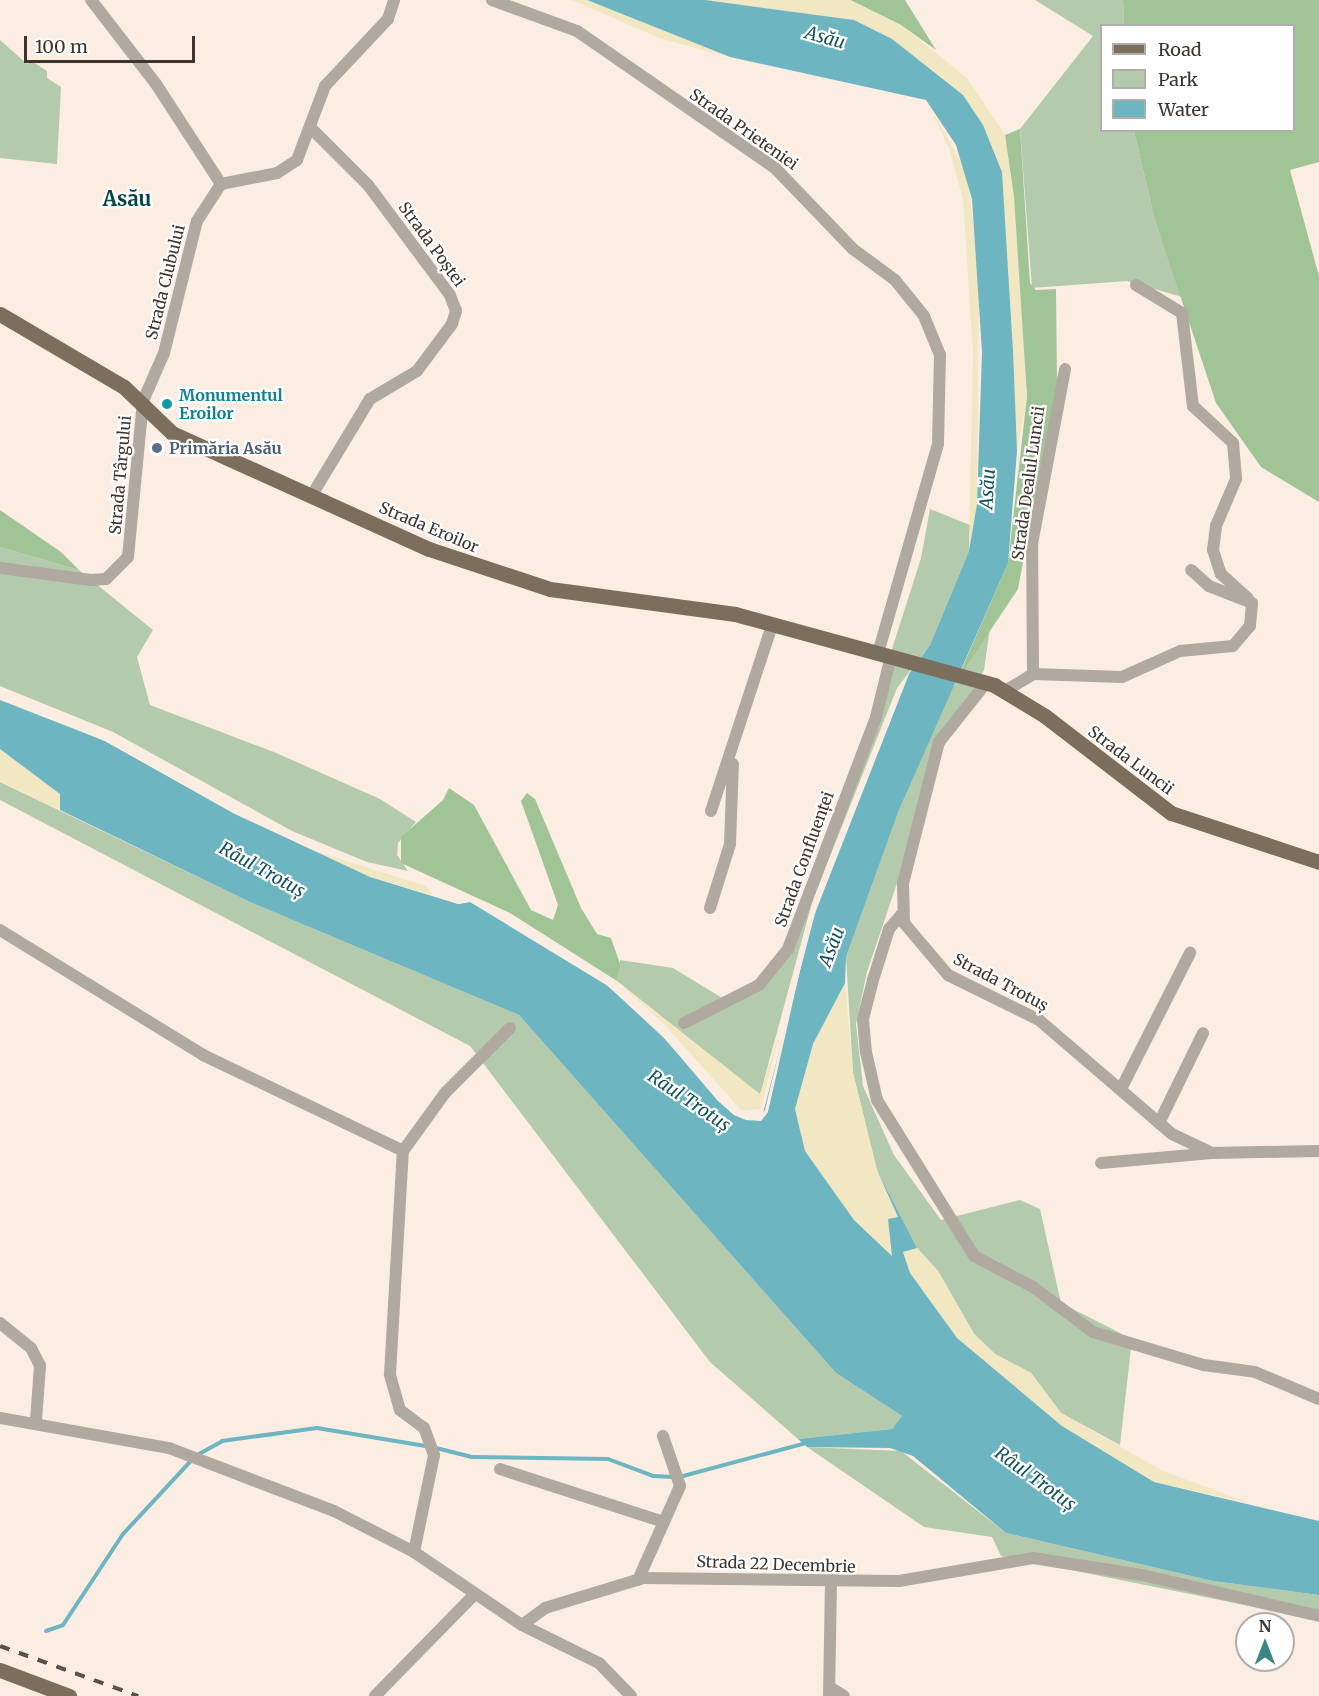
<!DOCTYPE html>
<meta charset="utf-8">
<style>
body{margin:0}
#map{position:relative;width:1319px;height:1696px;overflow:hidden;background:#fcede2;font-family:Merriweather,serif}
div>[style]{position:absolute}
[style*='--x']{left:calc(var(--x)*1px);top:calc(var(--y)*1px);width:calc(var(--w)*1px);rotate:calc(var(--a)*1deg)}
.green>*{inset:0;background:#b4caad}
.forest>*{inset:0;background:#a1c496}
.sand>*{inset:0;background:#f1e7c2}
.water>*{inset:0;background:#6db5c1}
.pier>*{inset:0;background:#fcede2}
.stream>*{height:4px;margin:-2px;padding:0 2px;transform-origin:2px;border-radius:2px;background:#6db5c1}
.minor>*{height:12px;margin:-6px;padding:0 6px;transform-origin:6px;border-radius:6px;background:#b0a99f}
.major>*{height:15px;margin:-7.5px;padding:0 7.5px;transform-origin:7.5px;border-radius:7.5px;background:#7b6e5c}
.rail>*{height:4px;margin-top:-2px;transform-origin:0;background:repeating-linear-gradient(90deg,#5b514a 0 10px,transparent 0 20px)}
.dots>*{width:16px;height:16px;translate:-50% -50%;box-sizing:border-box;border:3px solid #fefefe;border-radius:50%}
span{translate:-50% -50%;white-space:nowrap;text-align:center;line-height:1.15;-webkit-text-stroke:4.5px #fefefe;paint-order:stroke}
.street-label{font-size:16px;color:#3d342d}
.culture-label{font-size:16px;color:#0d838f;font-weight:700}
.left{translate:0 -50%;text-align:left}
.service-label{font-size:16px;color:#4e5e75;font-weight:700}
.water-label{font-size:18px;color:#13525b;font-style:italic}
.quarter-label{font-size:20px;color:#014545;font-weight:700}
.legend{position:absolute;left:1100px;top:24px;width:195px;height:108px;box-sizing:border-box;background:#fefefe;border:2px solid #b1adaa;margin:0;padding:8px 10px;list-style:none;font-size:18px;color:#3d342d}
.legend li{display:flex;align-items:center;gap:12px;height:30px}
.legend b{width:30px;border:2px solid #b1adaa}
.north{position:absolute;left:1235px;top:1612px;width:60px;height:60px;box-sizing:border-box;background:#fefefe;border:2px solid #b1adaa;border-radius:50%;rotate:0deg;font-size:16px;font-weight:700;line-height:24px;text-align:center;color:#3d342d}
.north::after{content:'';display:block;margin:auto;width:21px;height:27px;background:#3d8584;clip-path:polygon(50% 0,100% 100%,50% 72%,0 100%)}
.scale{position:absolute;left:24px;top:36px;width:171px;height:27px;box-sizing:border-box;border:3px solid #3d342d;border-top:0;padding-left:8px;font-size:18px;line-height:21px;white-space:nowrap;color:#3d342d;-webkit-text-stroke:4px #fefefe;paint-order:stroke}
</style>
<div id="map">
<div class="green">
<div style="clip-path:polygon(1035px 0,1123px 0,1124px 25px,1102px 26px,1102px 130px,1134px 131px,1154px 217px,1182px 297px,1127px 281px,1032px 288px,1020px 129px,1093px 36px)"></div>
<div style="clip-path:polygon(0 40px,27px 64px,30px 60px,47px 71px,47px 78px,61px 87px,57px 164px,0 158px)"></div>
<div style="clip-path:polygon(930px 509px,970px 525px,969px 551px,930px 645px,897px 688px,813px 899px,760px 1095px,617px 981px,620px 960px,673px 968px,727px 1001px,756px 980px,782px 949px,870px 718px,921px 558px)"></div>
<div style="clip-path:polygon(0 547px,79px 570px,153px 630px,137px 657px,150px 705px,274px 752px,380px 799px,416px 822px,398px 843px,397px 855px,408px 871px,367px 862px,292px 831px,113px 732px,0 686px)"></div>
<div style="clip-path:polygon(990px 628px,984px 670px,944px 744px,867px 972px,856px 1024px,863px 1086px,894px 1155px,941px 1220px,1020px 1200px,1040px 1209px,1061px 1303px,1132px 1339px,1120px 1445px,1061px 1413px,1031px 1373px,995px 1354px,974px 1334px,938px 1271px,917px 1248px,877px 1170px,853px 1073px,846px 957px,899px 810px,949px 693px)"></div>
<div style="clip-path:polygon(0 782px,250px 902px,519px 1015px,836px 1373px,902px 1416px,892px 1429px,798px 1439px,710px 1362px,470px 1046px,0 800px)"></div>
<div style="clip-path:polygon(807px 1447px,901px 1451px,1006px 1533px,1213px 1581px,1319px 1595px,1319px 1620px,1001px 1556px,992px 1537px,924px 1527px)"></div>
</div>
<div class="forest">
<div style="clip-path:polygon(850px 0,905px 0,936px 50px,901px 25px)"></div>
<div style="clip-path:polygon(1123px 0,1319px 0,1319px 162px,1290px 170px,1319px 276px,1319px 502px,1261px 467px,1216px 403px,1154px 217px,1134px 131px,1294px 130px,1294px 26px,1124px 25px)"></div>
<div style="clip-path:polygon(1020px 129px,1030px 283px,1036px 290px,1056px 289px,1057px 383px,1018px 589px,956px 682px,1008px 563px,1027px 396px,1005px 135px)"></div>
<div style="clip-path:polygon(0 510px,61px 552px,79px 570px,0 547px)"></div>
<div style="clip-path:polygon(449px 788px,474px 805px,531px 910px,553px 920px,558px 905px,521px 801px,527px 793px,535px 799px,581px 908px,597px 934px,611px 938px,620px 964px,617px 981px,510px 913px,401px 863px,401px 837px,443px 800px)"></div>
</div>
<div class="sand">
<div style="clip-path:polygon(572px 0,587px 0,730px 57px,662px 39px)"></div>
<div style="clip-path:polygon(705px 0,850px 0,901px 25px,967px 78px,1005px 135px,1014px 196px,1027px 396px,1017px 451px,1002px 172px,983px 125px,963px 95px,854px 20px)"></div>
<div style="clip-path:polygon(926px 100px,967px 173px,979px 272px,977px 504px,969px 551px,973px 352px,963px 199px,949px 148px)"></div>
<div style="clip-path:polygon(0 749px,60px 794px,60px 810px,0 782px)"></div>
<div style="clip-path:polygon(305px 848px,426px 886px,433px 895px,370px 877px)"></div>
<div style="clip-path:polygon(617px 981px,760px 1094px,780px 1030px,761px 1109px,741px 1110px,665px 1025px)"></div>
<div style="clip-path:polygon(845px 983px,853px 1073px,877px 1170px,898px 1217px,888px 1220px,892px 1256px,854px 1220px,805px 1151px,795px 1109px,813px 1044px)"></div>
<div style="clip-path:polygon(917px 1248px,938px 1271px,974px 1334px,995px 1354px,1031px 1373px,1061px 1413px,1163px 1471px,1250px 1503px,1154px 1482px,1062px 1426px,957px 1338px,910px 1273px,903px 1252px)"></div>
</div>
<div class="water">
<div style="clip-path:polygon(587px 0,705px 0,854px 20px,892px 39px,963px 95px,983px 125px,1002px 172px,1013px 351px,1017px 451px,1008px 563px,899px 810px,846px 957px,845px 983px,813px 1044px,795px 1109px,805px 1151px,854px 1220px,892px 1256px,888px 1219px,898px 1217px,877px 1170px,917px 1248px,903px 1252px,910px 1273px,957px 1338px,1062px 1426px,1154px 1482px,1319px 1521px,1319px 1595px,1213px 1581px,1006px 1533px,913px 1456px,890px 1448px,807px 1447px,798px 1439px,892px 1429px,902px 1416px,836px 1373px,519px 1015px,250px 902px,60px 810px,60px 794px,0 749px,0 700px,105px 741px,235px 814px,370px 877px,458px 904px,470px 902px,608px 986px,659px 1032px,718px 1101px,734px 1115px,761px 1121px,818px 902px,909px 674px,930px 645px,969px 551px,977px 504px,982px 352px,972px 199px,956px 145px,926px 100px,730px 57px)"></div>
</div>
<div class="pier">
<div style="clip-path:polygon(909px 674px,810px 926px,768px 1112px,761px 1121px,746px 1120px,734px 1115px,708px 1086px,736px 1113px,760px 1118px,765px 1110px,815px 901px)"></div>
<div style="clip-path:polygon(1px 697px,107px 738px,237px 811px,345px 863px,235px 814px,105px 741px)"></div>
<div style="clip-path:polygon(430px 893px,471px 899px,525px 928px,610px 983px,679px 1052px,608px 986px,524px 930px,470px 902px,458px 904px)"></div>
</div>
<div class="stream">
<div style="--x:436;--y:1448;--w:36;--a:14"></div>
<div style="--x:471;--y:1457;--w:137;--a:0.8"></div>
<div style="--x:608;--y:1459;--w:48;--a:20.7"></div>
<div style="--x:653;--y:1476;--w:21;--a:3"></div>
<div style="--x:199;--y:1454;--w:26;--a:-29"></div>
<div style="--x:222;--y:1441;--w:96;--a:-7.8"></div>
<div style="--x:317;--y:1428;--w:110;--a:9.4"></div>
<div style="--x:683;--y:1476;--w:127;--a:-15"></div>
<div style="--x:46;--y:1631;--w:18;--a:-19"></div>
<div style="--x:63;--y:1625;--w:109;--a:-56.6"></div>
<div style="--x:123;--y:1534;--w:98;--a:-47.1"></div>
</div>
<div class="minor">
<div style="--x:492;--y:0;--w:90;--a:20"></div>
<div style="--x:577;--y:31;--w:242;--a:34.7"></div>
<div style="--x:776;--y:169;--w:111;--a:46.1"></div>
<div style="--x:853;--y:249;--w:52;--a:36.4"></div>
<div style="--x:895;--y:280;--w:46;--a:51.1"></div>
<div style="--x:924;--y:316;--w:42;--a:67.7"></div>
<div style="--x:940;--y:355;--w:89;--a:91.3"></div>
<div style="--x:938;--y:444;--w:217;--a:106"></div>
<div style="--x:221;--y:184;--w:57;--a:-11.1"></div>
<div style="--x:277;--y:173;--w:24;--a:-33"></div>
<div style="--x:297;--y:160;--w:79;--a:-69.3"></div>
<div style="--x:325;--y:86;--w:92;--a:-46.8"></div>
<div style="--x:388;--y:19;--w:20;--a:-72"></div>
<div style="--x:1136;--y:285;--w:54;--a:31.3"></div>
<div style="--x:1182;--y:313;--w:94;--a:83.3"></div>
<div style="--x:1193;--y:406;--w:54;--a:42.8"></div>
<div style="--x:1233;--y:443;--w:36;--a:85"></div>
<div style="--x:1236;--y:479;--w:51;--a:113.1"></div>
<div style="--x:1216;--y:526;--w:24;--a:97"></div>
<div style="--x:1213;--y:550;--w:25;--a:72"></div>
<div style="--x:1221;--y:574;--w:36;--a:42"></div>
<div style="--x:312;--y:495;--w:112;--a:-58.9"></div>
<div style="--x:370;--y:399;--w:55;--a:-30.8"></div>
<div style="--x:417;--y:371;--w:59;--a:-53.3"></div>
<div style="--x:452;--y:324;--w:14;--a:-73"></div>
<div style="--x:456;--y:311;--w:17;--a:-111"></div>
<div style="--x:450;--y:295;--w:137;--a:-126.7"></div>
<div style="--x:368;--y:185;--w:79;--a:-135"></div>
<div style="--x:0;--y:568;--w:92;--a:7.5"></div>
<div style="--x:91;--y:580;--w:15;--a:-4"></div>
<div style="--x:106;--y:579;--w:31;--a:-45"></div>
<div style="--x:128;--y:557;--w:157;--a:-84.5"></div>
<div style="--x:143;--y:401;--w:52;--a:-66.4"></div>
<div style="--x:164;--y:353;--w:136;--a:-76"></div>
<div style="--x:197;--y:221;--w:44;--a:-57"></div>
<div style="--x:221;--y:184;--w:119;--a:-123"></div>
<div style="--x:156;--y:84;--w:106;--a:-127.7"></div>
<div style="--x:1033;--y:674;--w:130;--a:-90.4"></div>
<div style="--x:1032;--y:544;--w:178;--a:-79.3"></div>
<div style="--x:986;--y:683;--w:75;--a:128.5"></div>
<div style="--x:939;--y:742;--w:146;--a:104.3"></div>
<div style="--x:903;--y:883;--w:40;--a:88.6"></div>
<div style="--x:904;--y:923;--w:68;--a:49.8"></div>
<div style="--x:948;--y:975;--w:102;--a:26.3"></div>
<div style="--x:1039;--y:1020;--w:175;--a:40.6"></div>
<div style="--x:1172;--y:1134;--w:44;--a:25.4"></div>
<div style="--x:1005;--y:691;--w:33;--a:-31"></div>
<div style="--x:1033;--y:674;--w:89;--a:1.9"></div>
<div style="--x:1122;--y:677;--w:64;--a:-24.1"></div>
<div style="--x:1180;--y:651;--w:53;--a:-5.4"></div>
<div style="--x:1233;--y:646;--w:26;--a:-50"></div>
<div style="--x:1250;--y:626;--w:23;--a:-85"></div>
<div style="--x:1252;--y:603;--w:46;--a:-158.4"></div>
<div style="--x:1209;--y:586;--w:24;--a:-138"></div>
<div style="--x:711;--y:811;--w:196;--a:-71.8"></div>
<div style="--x:710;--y:908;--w:67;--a:-72.6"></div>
<div style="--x:730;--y:844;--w:80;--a:-87.9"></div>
<div style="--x:902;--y:914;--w:20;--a:131"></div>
<div style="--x:889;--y:929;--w:53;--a:107.4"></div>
<div style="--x:873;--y:980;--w:40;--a:104.4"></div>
<div style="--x:863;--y:1019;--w:33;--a:85"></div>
<div style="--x:866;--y:1052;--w:49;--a:77.1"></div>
<div style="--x:877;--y:1100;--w:184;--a:58.1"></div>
<div style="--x:974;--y:1256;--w:67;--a:27.7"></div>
<div style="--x:1033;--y:1287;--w:75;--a:36.9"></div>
<div style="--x:1093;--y:1332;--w:116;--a:16.6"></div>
<div style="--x:1204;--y:1365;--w:51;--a:7.8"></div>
<div style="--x:1255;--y:1372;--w:69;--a:22.9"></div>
<div style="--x:0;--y:930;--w:238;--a:31.6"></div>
<div style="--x:203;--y:1055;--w:222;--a:25.6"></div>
<div style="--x:684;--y:1023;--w:84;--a:-26.9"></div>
<div style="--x:759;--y:985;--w:46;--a:-51.1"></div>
<div style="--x:788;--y:949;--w:248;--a:-69.2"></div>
<div style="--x:876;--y:717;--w:63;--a:-76.2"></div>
<div style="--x:1121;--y:1089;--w:153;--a:-63.1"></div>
<div style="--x:1159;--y:1123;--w:100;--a:-63.9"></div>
<div style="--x:1101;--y:1163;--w:111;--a:-5.1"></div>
<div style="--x:1212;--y:1153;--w:107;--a:-1.1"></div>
<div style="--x:0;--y:1323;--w:40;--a:39"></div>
<div style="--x:31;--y:1348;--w:20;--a:63"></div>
<div style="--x:40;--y:1366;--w:55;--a:94.2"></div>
<div style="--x:0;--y:1418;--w:172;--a:10.1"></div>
<div style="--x:169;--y:1448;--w:177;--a:20.9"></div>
<div style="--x:334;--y:1511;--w:90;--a:27.1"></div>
<div style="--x:414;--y:1552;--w:130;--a:34.1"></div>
<div style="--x:522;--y:1625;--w:86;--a:26.3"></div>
<div style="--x:599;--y:1663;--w:46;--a:45.9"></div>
<div style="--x:500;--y:1469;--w:172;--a:17.9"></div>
<div style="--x:414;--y:1552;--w:99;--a:-78.3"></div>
<div style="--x:434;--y:1455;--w:29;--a:-110"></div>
<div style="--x:424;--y:1428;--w:30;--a:-143"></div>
<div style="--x:400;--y:1410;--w:37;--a:-106"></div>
<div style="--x:390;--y:1374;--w:223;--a:-86.7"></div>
<div style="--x:403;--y:1151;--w:72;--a:-54.1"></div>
<div style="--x:445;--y:1093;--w:92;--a:-45"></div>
<div style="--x:638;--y:1580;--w:103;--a:-65.9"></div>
<div style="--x:680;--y:1486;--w:53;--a:-108.8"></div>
<div style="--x:522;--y:1625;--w:29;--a:-36"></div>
<div style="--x:545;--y:1608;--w:103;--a:-16.9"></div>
<div style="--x:644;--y:1578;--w:255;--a:0.7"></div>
<div style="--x:899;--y:1581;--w:136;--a:-9.7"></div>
<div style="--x:1033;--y:1558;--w:110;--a:8.9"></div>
<div style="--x:1142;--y:1575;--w:182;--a:13"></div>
<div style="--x:831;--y:1688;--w:15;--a:32"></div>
<div style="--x:375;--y:1696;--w:143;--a:-45.6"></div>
<div style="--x:829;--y:1696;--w:112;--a:-89"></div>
</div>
<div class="major">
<div style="--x:0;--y:314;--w:144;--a:30.5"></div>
<div style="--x:124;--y:387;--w:66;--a:43.8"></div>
<div style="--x:172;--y:433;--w:282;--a:24.3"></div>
<div style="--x:429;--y:549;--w:127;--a:18.3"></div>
<div style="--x:550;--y:589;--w:187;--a:7.7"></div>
<div style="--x:735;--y:614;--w:269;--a:15.3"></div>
<div style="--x:994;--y:685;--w:60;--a:31.3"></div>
<div style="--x:1045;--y:716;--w:159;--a:37.6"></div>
<div style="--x:1171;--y:813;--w:156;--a:18.3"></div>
<div style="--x:0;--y:1670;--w:74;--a:20.6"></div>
</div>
<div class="rail">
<div style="--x:0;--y:1646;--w:147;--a:19.9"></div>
</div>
<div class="dots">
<div style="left:167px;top:404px;background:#0f9aa8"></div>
<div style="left:157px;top:448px;background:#5c6f8a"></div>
</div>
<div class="street-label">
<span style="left:744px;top:129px;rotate:35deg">Strada Prieteniei</span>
<span style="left:432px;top:244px;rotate:54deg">Strada Poștei</span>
<span style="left:165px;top:282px;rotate:-76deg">Strada Clubului</span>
<span style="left:120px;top:475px;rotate:-85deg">Strada Târgului</span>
<span style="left:1028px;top:483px;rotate:-82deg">Strada Dealul Luncii</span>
<span style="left:429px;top:527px;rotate:23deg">Strada Eroilor</span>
<span style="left:1131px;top:760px;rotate:37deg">Strada Luncii</span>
<span style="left:804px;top:859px;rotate:-70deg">Strada Confluenței</span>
<span style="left:1001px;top:982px;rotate:28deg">Strada Trotuș</span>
<span style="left:776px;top:1564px;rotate:2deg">Strada 22 Decembrie</span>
</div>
<div class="culture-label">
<span class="left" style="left:179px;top:404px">Monumentul<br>Eroilor</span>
</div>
<div class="service-label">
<span class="left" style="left:169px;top:448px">Primăria Asău</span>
</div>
<div class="water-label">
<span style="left:825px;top:38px;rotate:16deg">Asău</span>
<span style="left:988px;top:489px;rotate:-86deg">Asău</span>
<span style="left:262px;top:870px;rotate:29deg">Râul Trotuș</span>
<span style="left:832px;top:947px;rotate:-69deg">Asău</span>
<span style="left:689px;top:1101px;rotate:34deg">Râul Trotuș</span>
<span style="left:1035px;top:1479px;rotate:36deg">Râul Trotuș</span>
</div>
<div class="quarter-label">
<span style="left:127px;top:198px">Asău</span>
</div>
<ul class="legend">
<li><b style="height:8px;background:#7b6e5c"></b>Road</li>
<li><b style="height:16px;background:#b4caad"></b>Park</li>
<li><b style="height:16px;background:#6db5c1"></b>Water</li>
</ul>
<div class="north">N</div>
<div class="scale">100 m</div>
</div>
